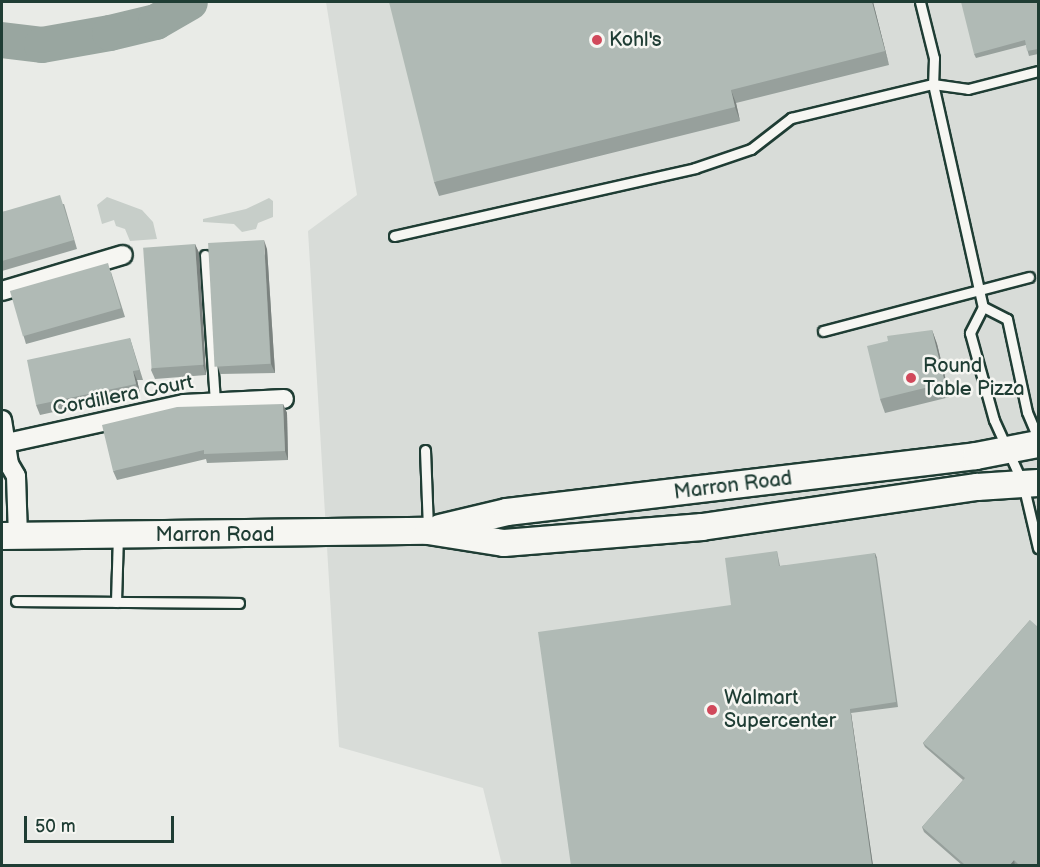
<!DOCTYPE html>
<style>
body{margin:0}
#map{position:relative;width:1040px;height:867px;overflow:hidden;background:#e9ebe7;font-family:"Balsamiq Sans",sans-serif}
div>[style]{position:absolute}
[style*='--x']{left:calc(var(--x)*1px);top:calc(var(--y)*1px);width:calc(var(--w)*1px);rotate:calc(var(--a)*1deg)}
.built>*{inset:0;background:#d8dcd8}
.green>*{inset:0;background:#c7cec9}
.river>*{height:36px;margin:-18px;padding:0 18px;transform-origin:18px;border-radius:18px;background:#99a6a0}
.roads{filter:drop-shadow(2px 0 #1f3d34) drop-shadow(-2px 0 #1f3d34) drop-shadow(0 2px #1f3d34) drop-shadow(0 -2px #1f3d34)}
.lane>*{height:9px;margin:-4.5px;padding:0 4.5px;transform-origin:4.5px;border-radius:4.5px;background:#f6f6f2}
.street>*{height:18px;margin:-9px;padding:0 9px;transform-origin:9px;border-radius:9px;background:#f6f6f2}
.secondary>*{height:26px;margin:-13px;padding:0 13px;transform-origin:13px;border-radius:13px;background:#f6f6f2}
.wall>*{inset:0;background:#97a09c}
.shaded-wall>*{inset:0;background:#7b827f;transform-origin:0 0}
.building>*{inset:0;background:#b0bab5;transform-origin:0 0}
.dots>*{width:16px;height:16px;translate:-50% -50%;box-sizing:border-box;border:3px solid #f6f6f2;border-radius:50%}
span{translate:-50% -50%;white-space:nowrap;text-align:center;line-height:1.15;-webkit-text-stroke:5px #f6f6f2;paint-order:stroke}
.poi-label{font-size:20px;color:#1f3d34}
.left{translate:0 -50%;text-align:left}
.street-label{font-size:20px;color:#1f3d34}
.frame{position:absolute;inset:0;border:3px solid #1f3d34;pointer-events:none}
.scale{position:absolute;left:24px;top:816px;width:150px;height:27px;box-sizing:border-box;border:3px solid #1f3d34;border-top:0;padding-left:8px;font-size:18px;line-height:21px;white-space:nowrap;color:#1f3d34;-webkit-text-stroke:4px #f6f6f2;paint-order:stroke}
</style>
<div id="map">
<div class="built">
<div style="clip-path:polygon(326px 2px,1038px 2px,1038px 865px,502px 865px,483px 788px,339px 747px,308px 231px,357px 195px)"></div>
</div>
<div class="green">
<div style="clip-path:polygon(107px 197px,142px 210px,153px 222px,157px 239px,130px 241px,125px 229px,116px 226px,114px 220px,102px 224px,97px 205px)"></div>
<div style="clip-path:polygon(269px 198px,273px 201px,273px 217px,258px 223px,256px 229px,242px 232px,234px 224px,203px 222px,203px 219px,246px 209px)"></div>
</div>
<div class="river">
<div style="--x:2;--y:40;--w:40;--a:7.1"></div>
<div style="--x:42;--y:45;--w:69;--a:-10"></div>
<div style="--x:110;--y:33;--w:47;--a:-13.4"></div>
<div style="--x:156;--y:22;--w:39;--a:-30"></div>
</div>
<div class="roads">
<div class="lane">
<div style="--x:920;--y:2;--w:58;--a:76"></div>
<div style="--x:934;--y:58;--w:26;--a:92"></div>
<div style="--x:933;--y:84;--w:229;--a:77.4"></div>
<div style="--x:394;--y:236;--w:309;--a:-12.7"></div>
<div style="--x:695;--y:168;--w:59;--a:-18.7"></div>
<div style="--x:751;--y:149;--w:51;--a:-37.8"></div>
<div style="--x:791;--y:118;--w:146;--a:-13.5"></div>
<div style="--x:933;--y:84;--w:35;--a:8"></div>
<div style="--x:968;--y:89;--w:72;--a:-14.4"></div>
<div style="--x:205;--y:255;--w:146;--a:86.1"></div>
<div style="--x:823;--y:331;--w:213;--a:-14.7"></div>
<div style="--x:1038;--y:438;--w:28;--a:-113"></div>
<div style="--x:1027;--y:412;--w:95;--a:-102.1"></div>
<div style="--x:1007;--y:319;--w:27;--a:-153"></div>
<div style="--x:983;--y:307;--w:29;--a:117"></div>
<div style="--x:970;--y:333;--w:90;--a:74.6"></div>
<div style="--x:994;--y:420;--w:70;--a:65.6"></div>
<div style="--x:1023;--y:484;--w:66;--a:76.8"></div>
<div style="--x:425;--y:450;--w:78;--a:87.8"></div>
<div style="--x:16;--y:601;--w:223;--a:0.5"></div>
<div style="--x:116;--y:602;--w:66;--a:-88.3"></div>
</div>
<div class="street">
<div style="--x:2;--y:291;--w:126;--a:-16.6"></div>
<div style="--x:2;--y:420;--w:45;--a:81"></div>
<div style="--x:9;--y:464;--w:14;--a:60"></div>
<div style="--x:16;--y:476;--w:60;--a:88.1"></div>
<div style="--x:7;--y:443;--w:181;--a:-12.4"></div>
<div style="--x:184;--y:404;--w:100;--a:-2.9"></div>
</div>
<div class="secondary">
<div style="--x:440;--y:528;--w:69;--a:-13.4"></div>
<div style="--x:507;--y:512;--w:472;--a:-6.8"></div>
<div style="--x:976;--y:456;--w:63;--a:-11"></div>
<div style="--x:2;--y:536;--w:426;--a:-0.7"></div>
<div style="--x:428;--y:531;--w:77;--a:9"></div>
<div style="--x:504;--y:543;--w:199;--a:-4.6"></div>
<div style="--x:702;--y:527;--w:278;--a:-8.3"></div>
<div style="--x:977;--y:487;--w:61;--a:-3.8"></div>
</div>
</div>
<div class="wall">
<div style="clip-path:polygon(873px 2px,889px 65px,736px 103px,740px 121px,439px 196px,434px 182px)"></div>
<div style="clip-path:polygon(1038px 2px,1038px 54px,1029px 56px,1026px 45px,976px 58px,974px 54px)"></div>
<div style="clip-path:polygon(64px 204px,77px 249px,2px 271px,2px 212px)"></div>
<div style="clip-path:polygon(195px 244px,199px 253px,206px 375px,155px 379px,151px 370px)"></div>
<div style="clip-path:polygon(267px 249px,275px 373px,220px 374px,217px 364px)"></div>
<div style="clip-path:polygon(111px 272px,125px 317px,26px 344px,23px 334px)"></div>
<div style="clip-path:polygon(932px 330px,937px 344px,950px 397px,885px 413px,880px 399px)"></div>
<div style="clip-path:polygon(130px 338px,143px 380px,137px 380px,140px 393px,40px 415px,36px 405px)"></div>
<div style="clip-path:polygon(283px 404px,287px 413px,288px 460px,207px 463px,206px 459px,117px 480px,113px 471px)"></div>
<div style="clip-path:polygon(777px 551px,780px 566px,877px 558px,898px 707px,851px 713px,873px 865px,885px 866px,571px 866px)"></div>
<div style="clip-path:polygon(1030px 620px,1038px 866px,963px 866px,924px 832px,922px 827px,963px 780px,925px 747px,923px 743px)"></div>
</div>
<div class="shaded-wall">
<div style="clip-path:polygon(872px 2px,873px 2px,889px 65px,885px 51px)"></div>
<div style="clip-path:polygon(731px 90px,736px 103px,740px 121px,735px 107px)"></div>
<div style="clip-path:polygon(264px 240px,267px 249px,275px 373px,271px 364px)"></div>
<div style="clip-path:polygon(195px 244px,199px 253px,206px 375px,203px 365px)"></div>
<div style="clip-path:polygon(932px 330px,937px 344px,950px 397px,945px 383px)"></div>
<div style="clip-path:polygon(133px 371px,137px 380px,140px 393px,136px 384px)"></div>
<div style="clip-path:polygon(283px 404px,287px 413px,288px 460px,285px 451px)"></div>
<div style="left:875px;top:553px;width:5px;height:150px;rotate:68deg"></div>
<div style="clip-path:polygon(850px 709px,851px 713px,873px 866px,872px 866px)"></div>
<div style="clip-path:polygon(1014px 860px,1015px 866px,1009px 866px)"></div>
</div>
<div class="building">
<div style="clip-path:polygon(389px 2px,872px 2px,885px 51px,731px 90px,735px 107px,434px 182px)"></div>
<div style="clip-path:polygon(961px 2px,1038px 2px,1038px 49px,1027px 51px,1025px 40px,974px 54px)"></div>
<div style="clip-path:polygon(60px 195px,74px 240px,2px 261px,2px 212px)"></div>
<div style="left:264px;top:240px;width:124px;height:56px;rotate:87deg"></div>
<div style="left:195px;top:244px;width:121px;height:52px;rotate:86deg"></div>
<div style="left:108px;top:263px;width:47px;height:102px;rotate:74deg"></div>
<div style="clip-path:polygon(932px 330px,945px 383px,880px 399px,867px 346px,888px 341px,887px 336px)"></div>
<div style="clip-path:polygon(130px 338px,139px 370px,133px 371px,136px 384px,36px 405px,27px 360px)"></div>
<div style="clip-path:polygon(283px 404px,285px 451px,204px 454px,204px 450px,113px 471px,102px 425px,177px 407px)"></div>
<div style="clip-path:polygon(777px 551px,779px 566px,875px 553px,896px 702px,850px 709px,872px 866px,571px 866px,538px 632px,731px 605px,725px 558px)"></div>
<div style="clip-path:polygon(1030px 620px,1038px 627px,1038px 866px,1020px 866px,1014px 860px,1009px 866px,963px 866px,964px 864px,922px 827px,965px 778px,923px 743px)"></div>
</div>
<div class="dots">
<div style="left:597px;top:40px;background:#d1495b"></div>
<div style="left:911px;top:378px;background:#d1495b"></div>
<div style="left:712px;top:710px;background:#d1495b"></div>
</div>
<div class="poi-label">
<span class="left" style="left:609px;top:40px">Kohl's</span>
<span class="left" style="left:923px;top:378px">Round<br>Table Pizza</span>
<span class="left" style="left:724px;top:710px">Walmart<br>Supercenter</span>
</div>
<div class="street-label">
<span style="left:123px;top:396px;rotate:-11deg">Cordillera Court</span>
<span style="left:733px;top:486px;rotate:-7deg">Marron Road</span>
<span style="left:215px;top:535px">Marron Road</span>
</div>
<div class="frame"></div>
<div class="scale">50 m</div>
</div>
